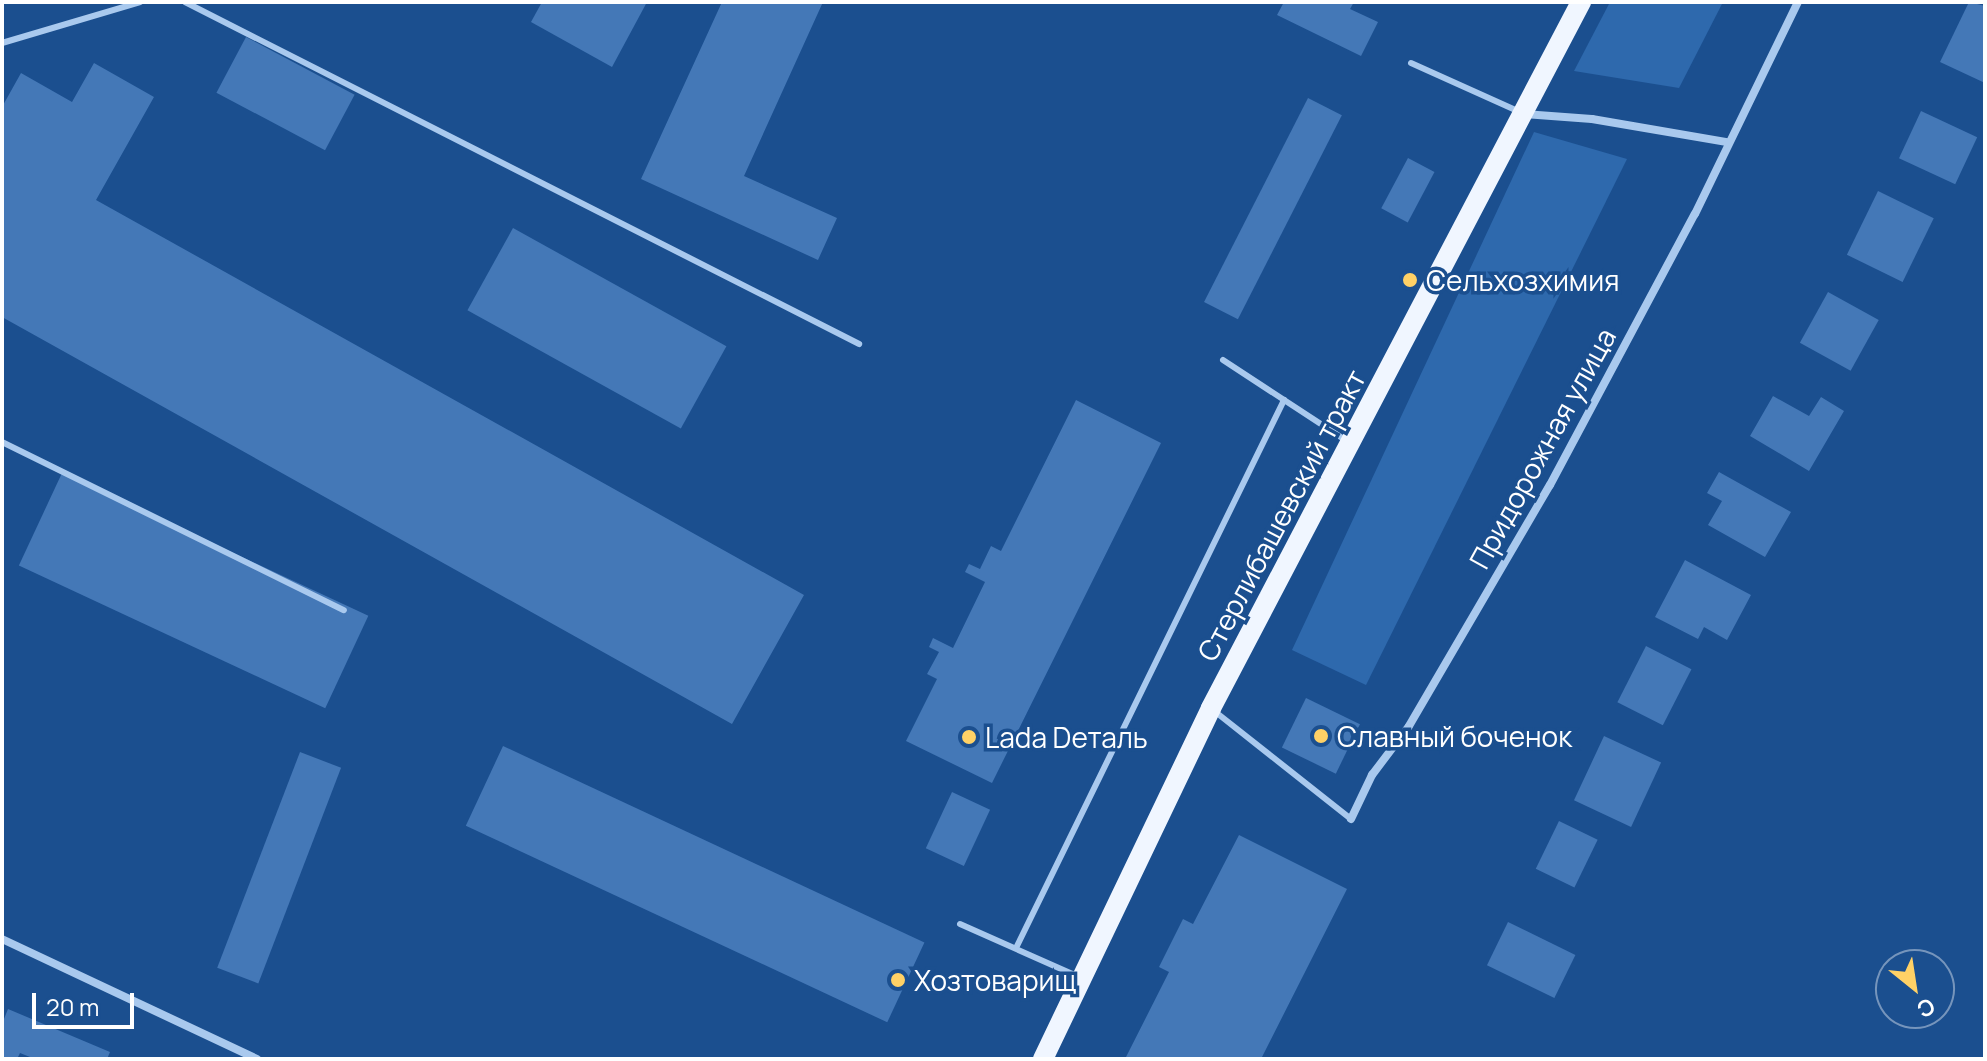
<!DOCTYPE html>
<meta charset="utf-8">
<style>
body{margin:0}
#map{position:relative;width:1987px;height:1061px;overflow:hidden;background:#1b4f8f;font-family:Manrope,sans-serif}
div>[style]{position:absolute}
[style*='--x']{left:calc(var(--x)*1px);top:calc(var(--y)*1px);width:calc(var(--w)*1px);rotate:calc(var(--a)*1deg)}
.green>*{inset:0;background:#2e69ad}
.building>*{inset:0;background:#4478b7;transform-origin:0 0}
.service>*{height:6px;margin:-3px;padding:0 3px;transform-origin:3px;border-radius:3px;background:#a9c9ee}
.minor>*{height:8px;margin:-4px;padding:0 4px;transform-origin:4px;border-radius:4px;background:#a9c9ee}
.primary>*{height:20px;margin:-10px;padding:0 10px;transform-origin:10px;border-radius:10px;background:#f0f6ff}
.dots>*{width:22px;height:22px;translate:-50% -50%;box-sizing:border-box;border:4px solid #1b4f8f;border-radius:50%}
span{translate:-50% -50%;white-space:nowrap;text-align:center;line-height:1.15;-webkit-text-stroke:7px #1b4f8f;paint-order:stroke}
.poi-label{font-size:28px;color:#fff}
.left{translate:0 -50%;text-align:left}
.street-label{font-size:28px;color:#fff}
.frame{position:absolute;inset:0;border:4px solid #fff;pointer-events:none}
.north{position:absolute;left:1875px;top:949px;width:80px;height:80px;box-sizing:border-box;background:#1b4f8f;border:2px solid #7695bc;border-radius:50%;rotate:150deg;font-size:22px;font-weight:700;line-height:32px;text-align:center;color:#fff}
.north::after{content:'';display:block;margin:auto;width:28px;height:36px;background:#ffd166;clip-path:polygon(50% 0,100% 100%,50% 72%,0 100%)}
.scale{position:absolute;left:32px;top:993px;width:102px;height:36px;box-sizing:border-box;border:4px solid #fff;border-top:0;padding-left:10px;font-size:24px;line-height:28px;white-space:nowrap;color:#fff;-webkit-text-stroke:6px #1b4f8f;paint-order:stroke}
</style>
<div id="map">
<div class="green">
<div style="clip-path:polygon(1610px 2px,1723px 2px,1679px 88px,1574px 71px)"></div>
<div style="clip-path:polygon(1534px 132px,1627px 159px,1366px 685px,1292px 650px)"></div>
</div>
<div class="building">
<div style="clip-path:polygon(542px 2px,647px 2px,612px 67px,531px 22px)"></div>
<div style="clip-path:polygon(722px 2px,823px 2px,744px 176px,837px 218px,818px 260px,641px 179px)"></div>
<div style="clip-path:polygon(1284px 2px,1354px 2px,1350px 9px,1378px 22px,1361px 56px,1277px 15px)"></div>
<div style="clip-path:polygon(1969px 2px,1985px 6px,1985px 83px,1940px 62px)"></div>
<div style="left:246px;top:37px;width:123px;height:63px;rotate:28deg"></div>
<div style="clip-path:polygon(94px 63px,154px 97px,96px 200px,804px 595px,732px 724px,2px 317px,2px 107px,21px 73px,72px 102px)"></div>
<div style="left:1308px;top:98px;width:38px;height:229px;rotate:27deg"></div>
<div style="left:1921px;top:111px;width:62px;height:52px;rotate:25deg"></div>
<div style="left:1408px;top:158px;width:30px;height:57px;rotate:28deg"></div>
<div style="left:1878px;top:191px;width:62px;height:71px;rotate:26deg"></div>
<div style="left:513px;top:228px;width:244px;height:94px;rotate:29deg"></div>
<div style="left:1828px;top:292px;width:58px;height:58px;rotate:29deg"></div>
<div style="clip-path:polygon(1773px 396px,1809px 416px,1821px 397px,1844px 411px,1809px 471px,1750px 436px)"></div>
<div style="clip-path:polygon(1076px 400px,1161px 443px,992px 783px,906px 741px,937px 679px,927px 674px,939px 652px,929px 647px,933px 638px,953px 648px,985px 582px,965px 572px,969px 564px,980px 569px,991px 546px,1001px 551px)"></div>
<div style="clip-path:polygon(1719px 472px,1791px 512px,1765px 557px,1708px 525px,1722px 501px,1707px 493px)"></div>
<div style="left:62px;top:473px;width:338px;height:102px;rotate:25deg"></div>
<div style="clip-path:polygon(1685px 560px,1751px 595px,1727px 640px,1704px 627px,1698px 639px,1655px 617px)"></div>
<div style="left:1646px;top:646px;width:51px;height:63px;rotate:27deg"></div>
<div style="left:1306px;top:698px;width:60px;height:55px;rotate:26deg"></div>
<div style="left:1604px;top:736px;width:63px;height:71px;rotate:25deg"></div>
<div style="left:503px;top:746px;width:465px;height:88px;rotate:25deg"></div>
<div style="left:300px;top:752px;width:44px;height:231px;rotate:21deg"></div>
<div style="left:952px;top:792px;width:42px;height:62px;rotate:25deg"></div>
<div style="left:1559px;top:821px;width:43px;height:53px;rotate:26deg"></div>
<div style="clip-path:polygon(1239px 835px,1347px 889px,1261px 1059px,1125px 1059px,1169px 972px,1159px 967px,1183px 919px,1193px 924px)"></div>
<div style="left:1508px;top:922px;width:75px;height:48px;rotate:26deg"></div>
<div style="clip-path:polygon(8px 1009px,110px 1052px,107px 1059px,35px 1059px,20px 1053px,17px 1059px,2px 1059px,2px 1024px)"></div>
</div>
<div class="service">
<div style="--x:185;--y:2;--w:756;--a:26.9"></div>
<div style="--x:2;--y:43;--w:144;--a:-16.5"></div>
<div style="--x:1411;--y:63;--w:117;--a:24.2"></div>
<div style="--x:1223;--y:360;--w:148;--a:33.2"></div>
<div style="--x:2;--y:442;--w:381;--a:26.2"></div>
<div style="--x:1213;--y:710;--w:176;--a:38.3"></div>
<div style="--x:960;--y:924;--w:128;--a:24"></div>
<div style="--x:1017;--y:946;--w:608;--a:-63.94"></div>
</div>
<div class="minor">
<div style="--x:1524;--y:114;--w:68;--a:4.2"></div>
<div style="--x:1592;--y:119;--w:137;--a:9.7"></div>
<div style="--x:1351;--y:819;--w:49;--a:-64.5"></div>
<div style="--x:1372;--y:775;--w:61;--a:-52.9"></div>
<div style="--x:1409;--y:726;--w:279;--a:-59.7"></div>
<div style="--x:1550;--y:485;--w:307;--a:-61.9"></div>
<div style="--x:1695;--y:214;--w:236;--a:-64.1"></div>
<div style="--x:2;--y:939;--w:282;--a:25.2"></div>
</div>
<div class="primary">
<div style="--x:1043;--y:1059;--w:389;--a:-64.4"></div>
<div style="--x:1211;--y:708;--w:797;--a:-62.34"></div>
</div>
<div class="dots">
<div style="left:1410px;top:280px;background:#ffd166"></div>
<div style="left:1321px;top:736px;background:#ffd166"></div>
<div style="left:969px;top:737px;background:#ffd166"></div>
<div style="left:898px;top:980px;background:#ffd166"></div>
</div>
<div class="poi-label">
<span class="left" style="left:1426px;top:280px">Сельхозхимия</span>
<span class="left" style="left:1337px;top:736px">Славный боченок</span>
<span class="left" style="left:985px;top:737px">Lada Dеталь</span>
<span class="left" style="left:914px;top:980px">Хозтоварищ</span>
</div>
<div class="street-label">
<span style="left:1542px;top:448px;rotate:-61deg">Придорожная улица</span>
<span style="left:1281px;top:515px;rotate:-62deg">Стерлибашевский тракт</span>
</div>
<div class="frame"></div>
<div class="north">С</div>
<div class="scale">20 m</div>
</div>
